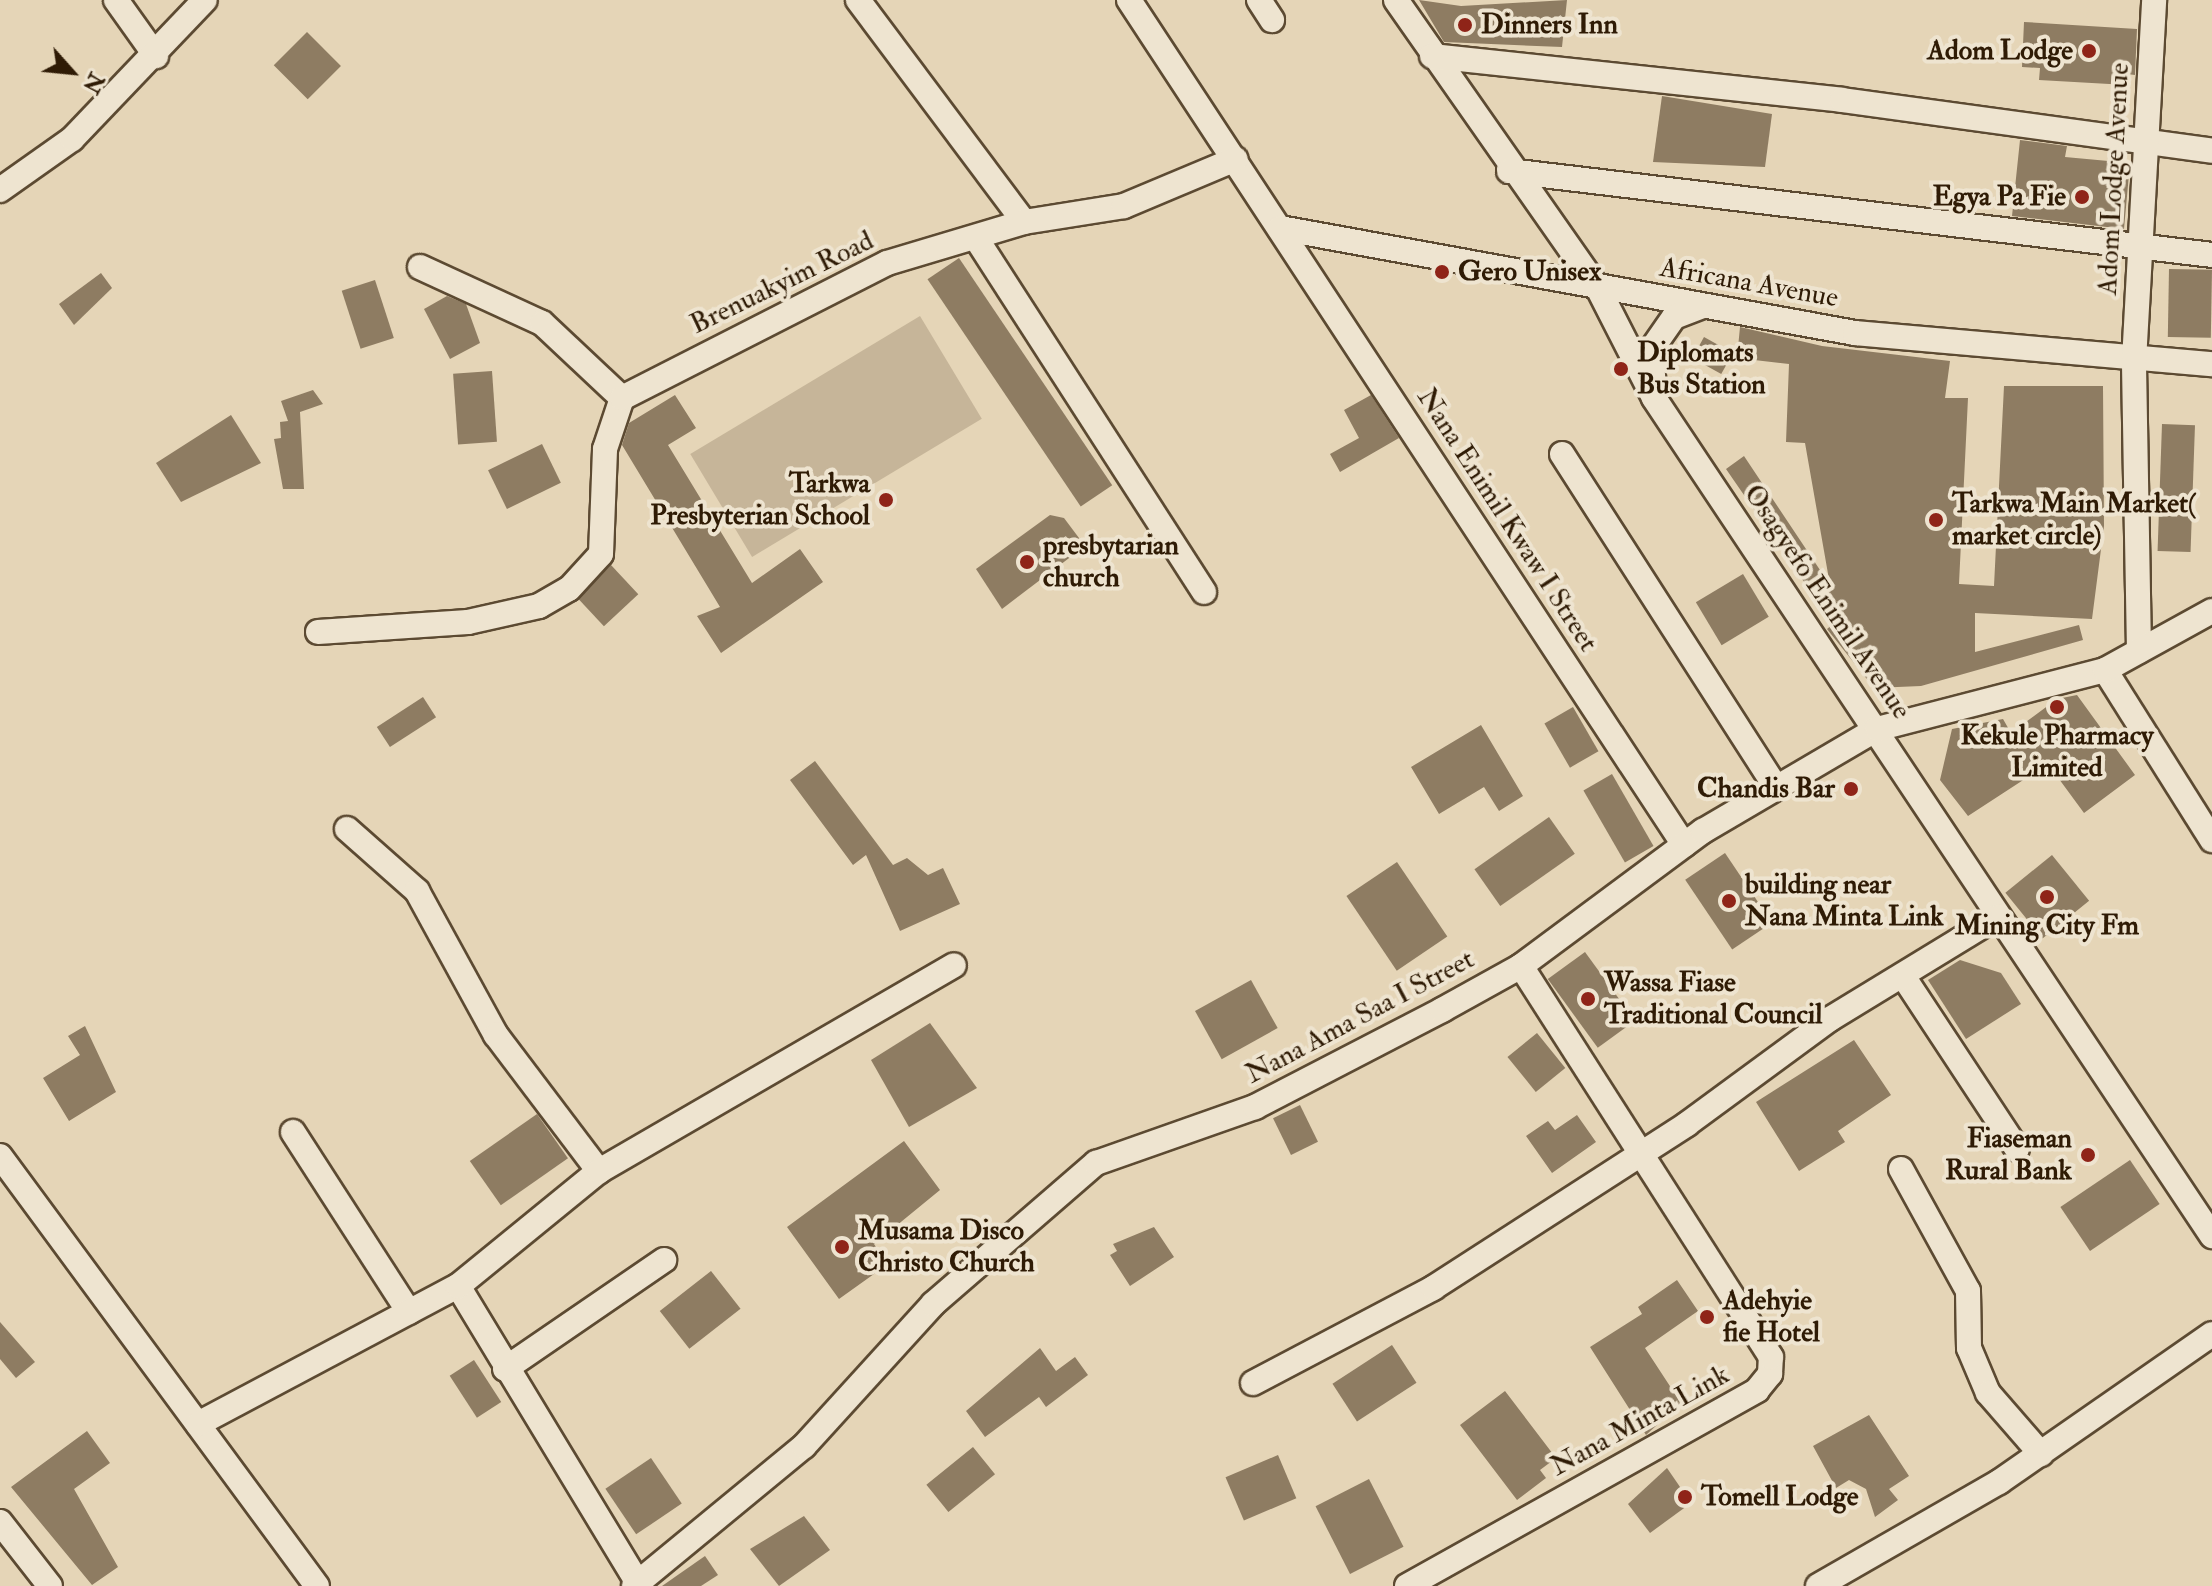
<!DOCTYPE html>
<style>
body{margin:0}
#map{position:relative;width:2212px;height:1586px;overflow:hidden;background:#e5d5b7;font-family:"IM FELL Double Pica",serif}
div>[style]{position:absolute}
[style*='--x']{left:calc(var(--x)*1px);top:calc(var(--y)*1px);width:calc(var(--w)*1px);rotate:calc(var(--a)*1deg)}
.green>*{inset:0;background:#c6b599;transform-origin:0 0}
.building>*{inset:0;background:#8e7c62;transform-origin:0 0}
.roads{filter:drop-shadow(2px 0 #5c4a32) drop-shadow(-2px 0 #5c4a32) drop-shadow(0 2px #5c4a32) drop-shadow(0 -2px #5c4a32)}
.minor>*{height:24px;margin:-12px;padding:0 12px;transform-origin:12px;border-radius:12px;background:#eee4d0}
.dots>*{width:22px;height:22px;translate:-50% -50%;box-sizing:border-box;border:4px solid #eee4d0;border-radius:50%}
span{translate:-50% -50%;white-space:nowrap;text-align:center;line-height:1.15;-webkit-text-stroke:8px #eee4d0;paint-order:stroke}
.poi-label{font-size:28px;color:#2f1b05;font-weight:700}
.left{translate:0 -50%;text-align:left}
.right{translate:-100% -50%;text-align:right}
.street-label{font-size:28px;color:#2f1b05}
.north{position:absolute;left:32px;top:32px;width:80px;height:80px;-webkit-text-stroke:6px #eee4d0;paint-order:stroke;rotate:117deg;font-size:22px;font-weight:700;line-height:32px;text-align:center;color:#2f1b05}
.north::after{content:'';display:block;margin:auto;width:28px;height:36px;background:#2f1b05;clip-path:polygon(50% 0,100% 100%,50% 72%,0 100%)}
</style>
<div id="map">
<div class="green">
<div style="left:920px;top:316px;width:120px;height:268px;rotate:59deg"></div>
</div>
<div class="building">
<div style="clip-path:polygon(1419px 0,1461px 6px,1567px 0,1562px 47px,1444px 42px)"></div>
<div style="clip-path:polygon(2024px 22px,2137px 29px,2135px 75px,2127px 74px,2127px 85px,2039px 80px,2040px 68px,2022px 67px)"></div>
<div style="left:307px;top:32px;width:48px;height:47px;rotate:45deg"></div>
<div style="clip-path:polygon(1662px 96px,1772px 114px,1765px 167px,1653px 162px)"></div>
<div style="clip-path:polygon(2020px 140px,2067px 146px,2065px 157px,2130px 163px,2124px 229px,2012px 216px)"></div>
<div style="left:959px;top:258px;width:274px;height:38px;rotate:56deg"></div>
<div style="left:2169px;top:269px;width:43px;height:68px;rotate:1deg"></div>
<div style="clip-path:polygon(101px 273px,112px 288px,74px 325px,59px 304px)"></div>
<div style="left:375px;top:280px;width:61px;height:35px;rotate:72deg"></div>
<div style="clip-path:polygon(447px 296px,466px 304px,480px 343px,450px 359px,424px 309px)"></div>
<div style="clip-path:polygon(1740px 327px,1822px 346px,1950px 361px,1945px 398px,1968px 398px,1959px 584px,1994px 586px,2004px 386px,2103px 386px,2104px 526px,2092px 619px,1975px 613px,1975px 652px,2079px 625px,2083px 640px,1921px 686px,1874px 688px,1827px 629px,1833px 624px,1726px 469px,1744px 456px,1830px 585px,1805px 443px,1786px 442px,1789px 364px,1737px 358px)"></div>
<div style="left:1704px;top:337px;width:33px;height:24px;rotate:29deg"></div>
<div style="left:492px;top:371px;width:71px;height:39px;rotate:86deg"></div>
<div style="clip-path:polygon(313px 390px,323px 404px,300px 412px,304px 489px,283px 489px,274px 439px,281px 438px,280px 422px,288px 421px,281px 401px)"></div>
<div style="clip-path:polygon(675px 395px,696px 428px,668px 445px,752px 583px,800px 549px,823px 582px,721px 653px,697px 616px,720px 607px,622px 445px,629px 423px)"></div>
<div style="clip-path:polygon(1371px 395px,1399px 438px,1340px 472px,1330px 454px,1359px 438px,1344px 410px)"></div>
<div style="clip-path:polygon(231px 415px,261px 463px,181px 502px,156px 463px)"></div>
<div style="left:2162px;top:424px;width:33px;height:127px;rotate:2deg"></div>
<div style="left:542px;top:444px;width:43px;height:60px;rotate:64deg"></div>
<div style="clip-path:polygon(1050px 515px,1064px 518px,1085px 546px,1002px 609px,976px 569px)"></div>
<div style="left:611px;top:565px;width:40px;height:47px;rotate:47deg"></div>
<div style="left:1743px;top:574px;width:50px;height:55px;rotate:59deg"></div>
<div style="clip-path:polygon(2077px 695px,2135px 775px,2084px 813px,2048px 764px,1968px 816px,1940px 780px,1952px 729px,2003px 719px,2011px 733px,2057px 699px)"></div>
<div style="left:423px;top:697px;width:24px;height:55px;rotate:57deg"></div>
<div style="left:1573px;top:707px;width:51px;height:33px;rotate:60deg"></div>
<div style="clip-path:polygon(1481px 725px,1523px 796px,1499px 811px,1484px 787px,1439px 814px,1411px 767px)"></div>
<div style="clip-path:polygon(815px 761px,893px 865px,907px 858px,928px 875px,943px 868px,960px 904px,900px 931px,866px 855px,853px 865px,790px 780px)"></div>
<div style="left:1612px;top:774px;width:83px;height:33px;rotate:60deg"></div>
<div style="left:1549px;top:817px;width:45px;height:91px;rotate:55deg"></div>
<div style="left:1725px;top:853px;width:84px;height:48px;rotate:56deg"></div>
<div style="left:2052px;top:855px;width:59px;height:60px;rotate:51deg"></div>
<div style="left:1397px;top:862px;width:90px;height:61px;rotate:56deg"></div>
<div style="left:1585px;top:952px;width:85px;height:46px;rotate:54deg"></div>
<div style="clip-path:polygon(1960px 960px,2001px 973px,2021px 1004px,1966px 1039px,1928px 980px)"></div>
<div style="left:1251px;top:980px;width:55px;height:64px;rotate:61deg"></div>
<div style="clip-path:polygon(930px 1023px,977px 1088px,909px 1127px,871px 1060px)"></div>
<div style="clip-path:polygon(85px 1026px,116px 1092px,69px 1121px,43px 1078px,80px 1055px,68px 1036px)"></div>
<div style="left:1537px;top:1033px;width:45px;height:38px;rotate:51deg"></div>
<div style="clip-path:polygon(1854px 1040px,1891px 1095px,1838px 1131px,1845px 1142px,1799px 1171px,1756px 1102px)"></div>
<div style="left:1300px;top:1105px;width:41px;height:30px;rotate:64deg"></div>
<div style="left:537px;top:1114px;width:54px;height:82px;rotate:55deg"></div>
<div style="clip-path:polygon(1577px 1115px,1596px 1142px,1552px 1173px,1526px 1136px,1548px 1121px,1555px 1130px)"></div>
<div style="clip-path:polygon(904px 1141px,940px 1190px,874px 1244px,888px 1264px,839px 1299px,787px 1227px)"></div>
<div style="left:2130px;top:1160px;width:53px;height:84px;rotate:56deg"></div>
<div style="clip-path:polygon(1154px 1227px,1174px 1257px,1130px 1286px,1110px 1255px,1117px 1251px,1113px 1244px)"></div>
<div style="left:711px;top:1271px;width:48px;height:65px;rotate:52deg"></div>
<div style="clip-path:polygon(1677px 1280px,1698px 1311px,1645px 1348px,1681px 1403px,1646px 1435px,1590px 1347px,1642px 1314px,1638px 1307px)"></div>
<div style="clip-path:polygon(0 1322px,35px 1362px,16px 1378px,0 1359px)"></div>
<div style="left:1392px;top:1345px;width:45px;height:71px;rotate:57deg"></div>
<div style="clip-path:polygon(1040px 1348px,1056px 1371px,1075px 1357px,1088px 1375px,1046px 1407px,1039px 1397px,985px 1437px,966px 1411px)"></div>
<div style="left:474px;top:1360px;width:50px;height:29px;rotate:57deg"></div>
<div style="clip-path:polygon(1505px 1391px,1556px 1458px,1540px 1470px,1546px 1478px,1517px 1500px,1460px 1425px)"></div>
<div style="clip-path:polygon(1869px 1415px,1909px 1476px,1889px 1489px,1898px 1500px,1875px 1517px,1866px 1489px,1849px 1480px,1836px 1488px,1813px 1446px)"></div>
<div style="clip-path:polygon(87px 1431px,110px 1463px,74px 1489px,118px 1567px,92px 1585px,11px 1487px)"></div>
<div style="left:973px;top:1447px;width:35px;height:60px;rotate:51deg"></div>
<div style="left:1278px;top:1455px;width:47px;height:57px;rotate:67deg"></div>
<div style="left:651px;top:1458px;width:55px;height:55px;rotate:56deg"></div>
<div style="clip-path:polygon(1667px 1468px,1691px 1503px,1650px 1533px,1628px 1504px)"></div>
<div style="left:1369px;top:1479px;width:76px;height:60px;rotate:63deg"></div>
<div style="clip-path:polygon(804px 1516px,830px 1550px,779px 1586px,750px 1549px)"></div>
<div style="clip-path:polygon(705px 1556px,718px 1575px,701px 1586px,662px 1586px)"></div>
</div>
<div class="roads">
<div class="minor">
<div style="--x:116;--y:0;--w:69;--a:54.5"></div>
<div style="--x:858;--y:0;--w:277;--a:53.2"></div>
<div style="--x:1129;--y:0;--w:1011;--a:56.7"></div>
<div style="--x:1259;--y:0;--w:24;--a:57"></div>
<div style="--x:1396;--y:0;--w:352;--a:55"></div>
<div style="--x:1598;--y:288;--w:123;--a:63"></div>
<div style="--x:1654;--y:398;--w:1007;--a:56.34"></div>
<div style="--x:1432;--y:56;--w:412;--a:6.1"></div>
<div style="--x:1842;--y:100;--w:373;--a:7.8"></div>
<div style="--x:1509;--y:171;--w:708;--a:6.81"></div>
<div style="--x:0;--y:190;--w:88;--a:-35.3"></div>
<div style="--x:72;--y:139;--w:192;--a:-46.3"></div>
<div style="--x:1280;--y:228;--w:585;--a:10.35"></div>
<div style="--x:1855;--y:333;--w:358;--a:5"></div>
<div style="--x:976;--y:238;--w:421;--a:57.2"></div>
<div style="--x:420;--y:267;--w:134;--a:24.7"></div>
<div style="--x:542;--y:323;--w:110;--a:43.2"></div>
<div style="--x:1654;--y:389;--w:39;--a:-94"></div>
<div style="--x:1651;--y:350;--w:40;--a:-55.1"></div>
<div style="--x:1674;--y:317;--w:30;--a:-21"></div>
<div style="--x:1562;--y:454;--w:396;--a:57.3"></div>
<div style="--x:318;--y:632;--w:150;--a:-3.8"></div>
<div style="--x:468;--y:622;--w:73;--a:-12.7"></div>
<div style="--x:539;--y:606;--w:34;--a:-30"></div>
<div style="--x:569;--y:589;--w:47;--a:-47.6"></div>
<div style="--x:601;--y:554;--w:105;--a:-87.8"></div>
<div style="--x:605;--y:449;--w:54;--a:-71.6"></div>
<div style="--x:622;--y:398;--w:297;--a:-27"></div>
<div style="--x:887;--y:263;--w:143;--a:-16.7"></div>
<div style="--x:1024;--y:222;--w:101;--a:-9.1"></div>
<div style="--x:1124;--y:206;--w:121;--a:-22.8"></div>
<div style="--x:2139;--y:651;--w:290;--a:-91"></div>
<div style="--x:2134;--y:361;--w:362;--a:-86.8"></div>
<div style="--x:2105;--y:670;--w:201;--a:57.8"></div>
<div style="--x:347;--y:829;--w:94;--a:41.5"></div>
<div style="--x:417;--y:891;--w:164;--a:61.3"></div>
<div style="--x:496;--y:1035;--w:171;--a:52.9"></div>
<div style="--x:1903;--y:976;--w:207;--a:56.6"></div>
<div style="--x:293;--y:1132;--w:214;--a:57.2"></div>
<div style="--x:0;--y:1156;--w:534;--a:53.6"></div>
<div style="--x:1901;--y:1169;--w:139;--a:61.2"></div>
<div style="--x:1968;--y:1291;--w:57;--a:89"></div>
<div style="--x:1969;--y:1348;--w:49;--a:67.1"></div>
<div style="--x:1988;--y:1393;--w:81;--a:49"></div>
<div style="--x:458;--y:1286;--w:347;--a:58.8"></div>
<div style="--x:505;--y:1369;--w:193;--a:-34.4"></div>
<div style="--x:1253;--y:1383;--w:204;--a:-27.8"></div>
<div style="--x:1433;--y:1288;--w:302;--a:-32.8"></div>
<div style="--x:1687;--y:1124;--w:177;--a:-36.3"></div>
<div style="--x:1830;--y:1019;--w:196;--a:-31.4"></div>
<div style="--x:198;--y:1424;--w:294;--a:-28"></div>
<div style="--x:458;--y:1286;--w:182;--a:-39.2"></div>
<div style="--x:599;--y:1171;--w:410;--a:-30.1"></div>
<div style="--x:0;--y:1522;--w:81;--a:52"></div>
<div style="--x:634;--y:1586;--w:220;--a:-39.5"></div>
<div style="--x:804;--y:1446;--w:192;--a:-47.7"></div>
<div style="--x:933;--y:1304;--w:216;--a:-40.9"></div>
<div style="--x:1096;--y:1163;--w:169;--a:-19.4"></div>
<div style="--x:1255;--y:1107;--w:211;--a:-27.4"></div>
<div style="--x:1442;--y:1010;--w:90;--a:-29.1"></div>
<div style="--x:1521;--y:966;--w:227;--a:-36.6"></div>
<div style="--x:1703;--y:831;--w:202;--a:-30.4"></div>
<div style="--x:1877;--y:729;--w:236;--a:-14.5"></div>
<div style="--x:2105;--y:670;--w:122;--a:-28.9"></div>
<div style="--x:1407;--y:1586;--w:401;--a:-29.2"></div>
<div style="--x:1757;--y:1390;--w:21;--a:-51"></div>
<div style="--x:1770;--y:1374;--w:17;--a:-87"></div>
<div style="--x:1771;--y:1357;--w:464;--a:-122.6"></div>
<div style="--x:1818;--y:1586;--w:209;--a:-29.9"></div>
<div style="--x:1999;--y:1482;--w:259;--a:-34.8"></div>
</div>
</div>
<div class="dots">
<div style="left:1465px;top:25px;background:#8f2418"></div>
<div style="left:2089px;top:51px;background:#8f2418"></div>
<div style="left:2082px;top:197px;background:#8f2418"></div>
<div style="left:1442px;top:272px;background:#8f2418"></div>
<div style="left:1621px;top:369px;background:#8f2418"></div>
<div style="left:886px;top:500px;background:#8f2418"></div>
<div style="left:1936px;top:520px;background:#8f2418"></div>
<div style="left:1027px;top:562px;background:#8f2418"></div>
<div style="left:2057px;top:707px;background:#8f2418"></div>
<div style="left:1851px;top:789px;background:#8f2418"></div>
<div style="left:2047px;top:897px;background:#8f2418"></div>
<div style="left:1729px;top:901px;background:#8f2418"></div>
<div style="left:1588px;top:999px;background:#8f2418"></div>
<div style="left:2088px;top:1155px;background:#8f2418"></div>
<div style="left:842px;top:1247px;background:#8f2418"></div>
<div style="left:1707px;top:1317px;background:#8f2418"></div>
<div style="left:1685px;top:1497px;background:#8f2418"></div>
</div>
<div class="poi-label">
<span class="left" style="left:1481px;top:25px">Dinners Inn</span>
<span class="right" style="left:2073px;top:51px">Adom Lodge</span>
<span class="right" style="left:2066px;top:197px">Egya Pa Fie</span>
<span class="left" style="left:1458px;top:272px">Gero Unisex</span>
<span class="left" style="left:1637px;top:369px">Diplomats<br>Bus Station</span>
<span class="right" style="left:870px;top:500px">Tarkwa<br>Presbyterian School</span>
<span class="left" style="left:1952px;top:520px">Tarkwa Main Market(<br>market circle)</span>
<span class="left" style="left:1043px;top:562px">presbytarian<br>church</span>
<span style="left:2057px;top:752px">Kekule Pharmacy<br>Limited</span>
<span class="right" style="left:1835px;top:789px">Chandis Bar</span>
<span class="left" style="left:1745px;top:901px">building near<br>Nana Minta Link</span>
<span style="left:2047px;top:926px">Mining City Fm</span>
<span class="left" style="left:1604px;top:999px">Wassa Fiase<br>Traditional Council</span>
<span class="right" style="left:2072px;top:1155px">Fiaseman<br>Rural Bank</span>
<span class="left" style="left:858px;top:1247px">Musama Disco<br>Christo Church</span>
<span class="left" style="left:1723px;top:1317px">Adehyie<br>fie Hotel</span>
<span class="left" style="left:1701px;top:1497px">Tomell Lodge</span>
</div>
<div class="street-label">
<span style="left:2114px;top:179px;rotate:-87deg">Adom Lodge Avenue</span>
<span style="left:782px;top:283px;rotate:-26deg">Brenuakyim Road</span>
<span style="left:1749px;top:283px;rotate:10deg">Africana Avenue</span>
<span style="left:1507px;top:520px;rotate:57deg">Nana Enimil Kwaw I Street</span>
<span style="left:1827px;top:602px;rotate:56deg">Osagyefo Enimil Avenue</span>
<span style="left:1360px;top:1017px;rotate:-28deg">Nana Ama Saa I Street</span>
<span style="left:1640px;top:1421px;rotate:-29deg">Nana Minta Link</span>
</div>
<div class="north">N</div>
</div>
